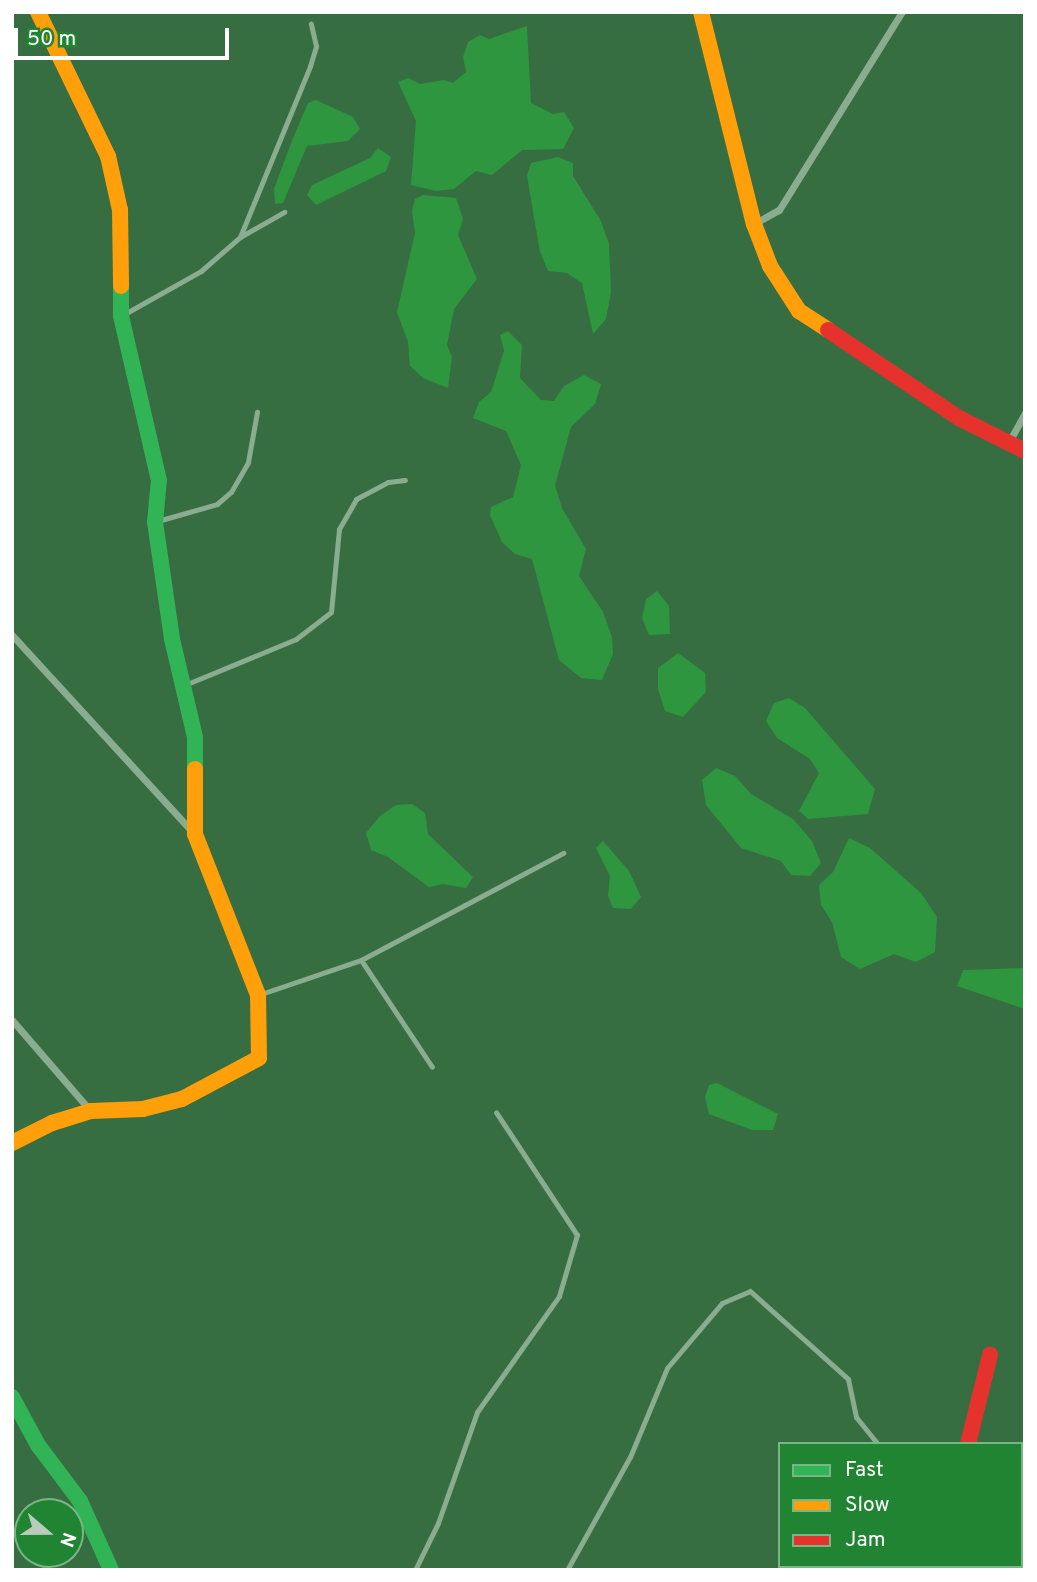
<!DOCTYPE html>
<style>
body{margin:0}
#map{position:relative;width:1037px;height:1582px;overflow:hidden;background:#376e41;font-family:Overpass,sans-serif}
div>[style]{position:absolute}
[style*='--x']{left:calc(var(--x)*1px);top:calc(var(--y)*1px);width:calc(var(--w)*1px);rotate:calc(var(--a)*1deg)}
.green>*{inset:0;background:#2d963e}
.lane>*{height:5px;margin:-2.5px;padding:0 2.5px;transform-origin:2.5px;border-radius:2.5px;background:#8aad90}
.street>*{height:7px;margin:-3.5px;padding:0 3.5px;transform-origin:3.5px;border-radius:3.5px;background:#8aad90}
.fast>*{height:16px;margin:-8px;padding:0 8px;transform-origin:8px;border-radius:8px;background:#30b455}
.slow>*{height:16px;margin:-8px;padding:0 8px;transform-origin:8px;border-radius:8px;background:#ff9f0a}
.jam>*{height:16px;margin:-8px;padding:0 8px;transform-origin:8px;border-radius:8px;background:#e5322d}
span{translate:-50% -50%;white-space:nowrap;text-align:center;line-height:1.15;-webkit-text-stroke:7px #218433;paint-order:stroke}
.frame{position:absolute;inset:0;border:14px solid #fff;pointer-events:none}
.legend{position:absolute;left:778px;top:1442px;width:245px;height:126px;box-sizing:border-box;background:#218433;border:2px solid #7ab585;margin:0;padding:9px 12px;list-style:none;font-size:21px;color:#fff}
.legend li{display:flex;align-items:center;gap:14px;height:35px}
.legend b{width:35px;border:2px solid #7ab585}
.north{position:absolute;left:14px;top:1498px;width:70px;height:70px;box-sizing:border-box;background:#218433;border:2px solid #7ab585;border-radius:50%;rotate:110deg;font-size:19px;font-weight:700;line-height:28px;text-align:center;color:#fff}
.north::after{content:'';display:block;margin:auto;width:24px;height:32px;background:#b9ccbc;clip-path:polygon(50% 0,100% 100%,50% 72%,0 100%)}
.scale{position:absolute;left:14px;top:28px;width:215px;height:32px;box-sizing:border-box;border:4px solid #fff;border-top:0;padding-left:9px;font-size:21px;line-height:24px;white-space:nowrap;color:#fff;-webkit-text-stroke:5px #218433;paint-order:stroke}
</style>
<div id="map">
<div class="green">
<div style="clip-path:polygon(527px 26px,531px 103px,553px 114px,564px 112px,574px 128px,563px 149px,522px 150px,492px 175px,476px 171px,454px 189px,436px 191px,411px 185px,416px 121px,398px 82px,408px 78px,420px 84px,444px 80px,453px 83px,466px 72px,463px 57px,468px 42px,480px 35px,489px 39px)"></div>
<div style="clip-path:polygon(316px 100px,353px 117px,360px 129px,348px 141px,307px 146px,283px 203px,275px 204px,274px 189px,293px 138px,308px 103px)"></div>
<div style="clip-path:polygon(378px 148px,391px 157px,386px 171px,316px 205px,307px 195px,312px 185px,370px 158px)"></div>
<div style="clip-path:polygon(558px 157px,573px 163px,573px 176px,601px 221px,609px 244px,611px 292px,606px 319px,593px 334px,582px 283px,567px 273px,548px 271px,540px 252px,527px 176px,531px 163px)"></div>
<div style="clip-path:polygon(423px 195px,456px 198px,463px 219px,458px 235px,477px 279px,454px 309px,447px 345px,452px 357px,448px 388px,423px 378px,410px 366px,408px 342px,397px 312px,415px 233px,412px 211px,415px 199px)"></div>
<div style="clip-path:polygon(508px 331px,522px 345px,520px 378px,541px 400px,554px 401px,564px 386px,584px 375px,601px 384px,595px 404px,571px 427px,555px 485px,562px 508px,586px 549px,579px 576px,603px 612px,612px 637px,613px 654px,602px 680px,581px 678px,559px 660px,532px 559px,515px 554px,502px 542px,490px 515px,491px 507px,513px 497px,521px 465px,506px 431px,473px 418px,479px 402px,491px 392px,504px 351px,500px 335px)"></div>
<div style="clip-path:polygon(657px 591px,669px 606px,670px 634px,649px 635px,642px 618px,646px 599px)"></div>
<div style="clip-path:polygon(678px 653px,705px 673px,706px 692px,683px 717px,665px 711px,658px 689px,658px 668px)"></div>
<div style="clip-path:polygon(789px 698px,805px 708px,875px 789px,868px 814px,808px 819px,799px 811px,819px 773px,810px 759px,777px 738px,766px 721px,774px 703px)"></div>
<div style="clip-path:polygon(716px 768px,735px 776px,751px 794px,793px 819px,812px 841px,821px 863px,810px 876px,791px 875px,781px 861px,741px 848px,706px 805px,702px 780px)"></div>
<div style="clip-path:polygon(412px 804px,425px 813px,428px 834px,473px 877px,466px 888px,443px 884px,429px 887px,388px 857px,371px 850px,366px 833px,380px 816px,396px 805px)"></div>
<div style="clip-path:polygon(849px 838px,870px 848px,921px 893px,937px 917px,935px 952px,916px 962px,894px 954px,860px 969px,841px 957px,832px 922px,821px 905px,819px 885px,833px 872px)"></div>
<div style="clip-path:polygon(603px 841px,629px 871px,641px 897px,631px 909px,613px 908px,608px 896px,610px 876px,596px 848px)"></div>
<div style="clip-path:polygon(1025px 968px,1025px 1009px,957px 986px,963px 970px)"></div>
<div style="clip-path:polygon(717px 1083px,778px 1114px,773px 1130px,752px 1130px,709px 1114px,705px 1097px,709px 1085px)"></div>
</div>
<div class="lane">
<div style="--x:240;--y:237;--w:51;--a:-29.6"></div>
<div style="--x:128;--y:312;--w:84;--a:-29.3"></div>
<div style="--x:201;--y:271;--w:52;--a:-41.1"></div>
<div style="--x:240;--y:237;--w:185;--a:-67.7"></div>
<div style="--x:310;--y:66;--w:21;--a:-73"></div>
<div style="--x:316;--y:46;--w:23;--a:-103"></div>
<div style="--x:161;--y:520;--w:58;--a:-15.9"></div>
<div style="--x:217;--y:504;--w:18;--a:-41"></div>
<div style="--x:231;--y:492;--w:34;--a:-60"></div>
<div style="--x:248;--y:462;--w:51;--a:-79.8"></div>
<div style="--x:187;--y:684;--w:118;--a:-22.4"></div>
<div style="--x:296;--y:639;--w:44;--a:-37.6"></div>
<div style="--x:331;--y:612;--w:83;--a:-84.5"></div>
<div style="--x:339;--y:529;--w:34;--a:-60"></div>
<div style="--x:356;--y:499;--w:36;--a:-28"></div>
<div style="--x:388;--y:482;--w:17;--a:-7"></div>
<div style="--x:361;--y:960;--w:128;--a:56.4"></div>
<div style="--x:261;--y:994;--w:106;--a:-18.8"></div>
<div style="--x:361;--y:960;--w:229;--a:-27.9"></div>
<div style="--x:415;--y:1570;--w:52;--a:-63.9"></div>
<div style="--x:438;--y:1523;--w:118;--a:-70.6"></div>
<div style="--x:477;--y:1412;--w:142;--a:-54.7"></div>
<div style="--x:559;--y:1296;--w:64;--a:-73.6"></div>
<div style="--x:577;--y:1235;--w:147;--a:-123.4"></div>
<div style="--x:567;--y:1570;--w:129;--a:-60.9"></div>
<div style="--x:630;--y:1457;--w:96;--a:-67.4"></div>
<div style="--x:667;--y:1368;--w:85;--a:-49.8"></div>
<div style="--x:722;--y:1303;--w:30;--a:-23"></div>
<div style="--x:750;--y:1291;--w:132;--a:41.9"></div>
<div style="--x:848;--y:1379;--w:39;--a:78"></div>
<div style="--x:856;--y:1417;--w:35;--a:51"></div>
</div>
<div class="street">
<div style="--x:757;--y:222;--w:25;--a:-29"></div>
<div style="--x:779;--y:210;--w:233;--a:-58.2"></div>
<div style="--x:1010;--y:440;--w:31;--a:-61"></div>
<div style="--x:12;--y:635;--w:263;--a:47.5"></div>
<div style="--x:12;--y:1020;--w:116;--a:49.2"></div>
<div style="--x:930;--y:1570;--w:4;--a:-76"></div>
</div>
<div class="fast">
<div style="--x:121;--y:286;--w:30;--a:90"></div>
<div style="--x:121;--y:316;--w:168;--a:77"></div>
<div style="--x:159;--y:480;--w:42;--a:95.4"></div>
<div style="--x:155;--y:522;--w:118;--a:81.7"></div>
<div style="--x:172;--y:639;--w:101;--a:76.8"></div>
<div style="--x:195;--y:737;--w:32;--a:90"></div>
<div style="--x:12;--y:1397;--w:55;--a:61.6"></div>
<div style="--x:38;--y:1445;--w:70;--a:53.1"></div>
<div style="--x:80;--y:1501;--w:76;--a:65.8"></div>
</div>
<div class="slow">
<div style="--x:38;--y:12;--w:160;--a:64.1"></div>
<div style="--x:108;--y:156;--w:55;--a:77.5"></div>
<div style="--x:120;--y:210;--w:76;--a:89.2"></div>
<div style="--x:701;--y:12;--w:219;--a:76"></div>
<div style="--x:754;--y:224;--w:45;--a:69.1"></div>
<div style="--x:770;--y:266;--w:54;--a:57.2"></div>
<div style="--x:799;--y:311;--w:35;--a:33"></div>
<div style="--x:12;--y:1143;--w:45;--a:-26.6"></div>
<div style="--x:52;--y:1123;--w:41;--a:-17.1"></div>
<div style="--x:91;--y:1111;--w:52;--a:-2.2"></div>
<div style="--x:143;--y:1109;--w:40;--a:-14.4"></div>
<div style="--x:182;--y:1099;--w:87;--a:-28"></div>
<div style="--x:259;--y:1058;--w:63;--a:-90.9"></div>
<div style="--x:258;--y:995;--w:173;--a:-111.4"></div>
<div style="--x:195;--y:834;--w:65;--a:-90"></div>
</div>
<div class="jam">
<div style="--x:828;--y:330;--w:158;--a:33.9"></div>
<div style="--x:959;--y:418;--w:74;--a:26.6"></div>
<div style="--x:968;--y:1444;--w:92;--a:-76.1"></div>
</div>
<div class="frame"></div>
<ul class="legend">
<li><b style="height:9px;background:#30b455"></b>Fast</li>
<li><b style="height:9px;background:#ff9f0a"></b>Slow</li>
<li><b style="height:9px;background:#e5322d"></b>Jam</li>
</ul>
<div class="north">N</div>
<div class="scale">50 m</div>
</div>
